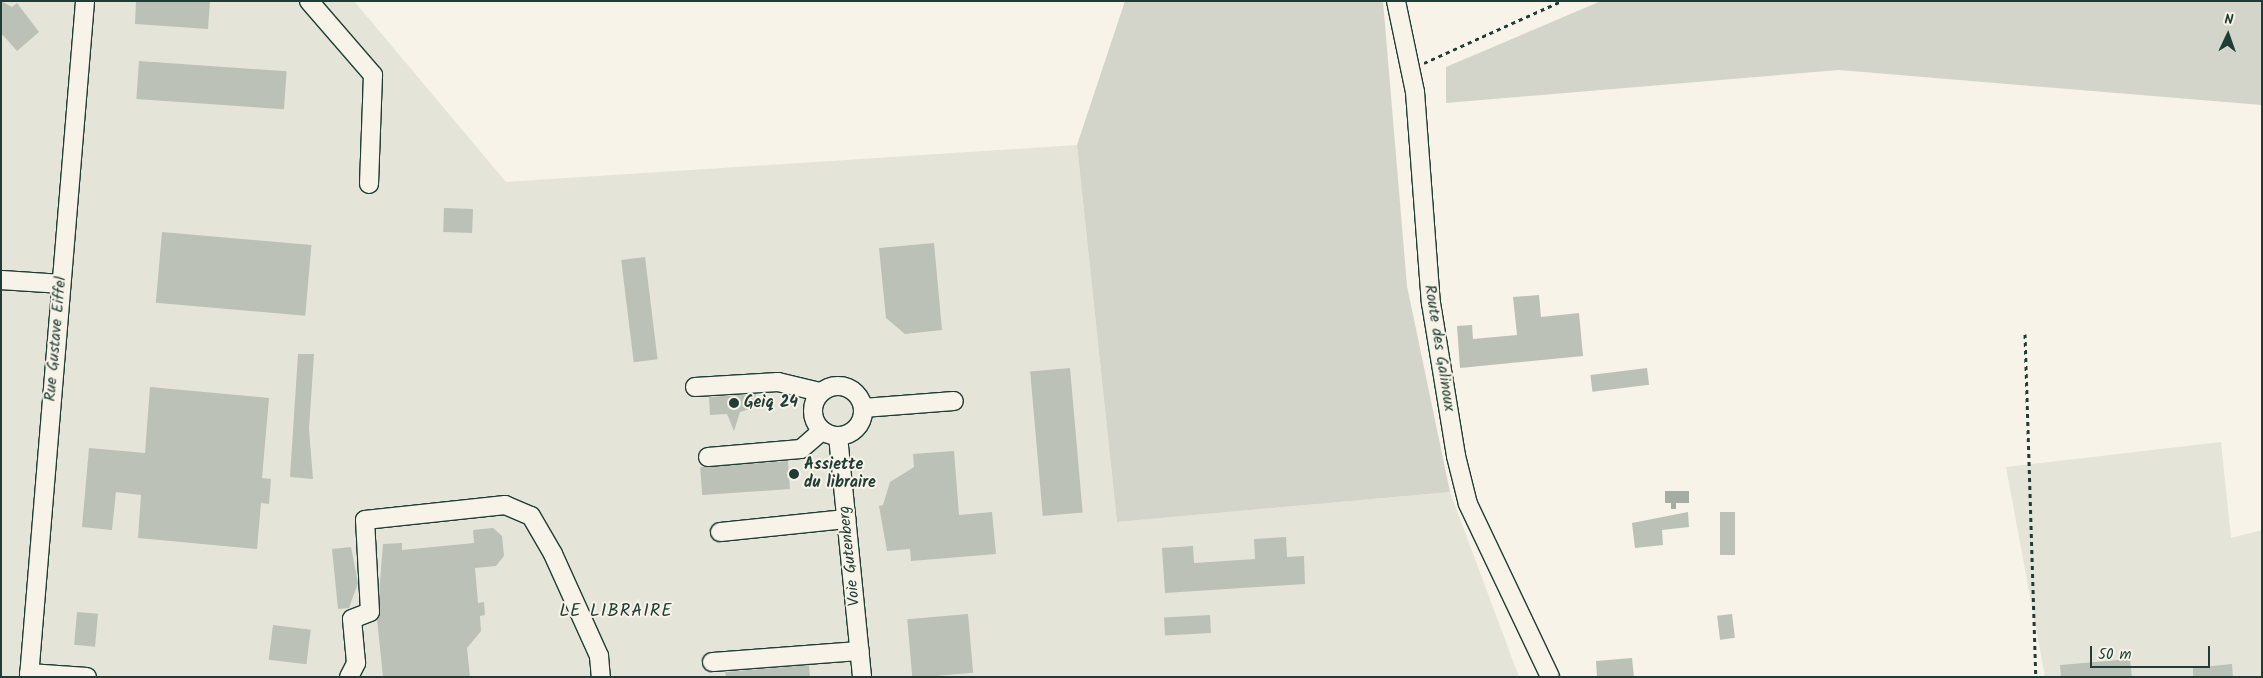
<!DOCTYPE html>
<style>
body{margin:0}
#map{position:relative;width:2263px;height:678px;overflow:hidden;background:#f7f3e8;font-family:Kalam,sans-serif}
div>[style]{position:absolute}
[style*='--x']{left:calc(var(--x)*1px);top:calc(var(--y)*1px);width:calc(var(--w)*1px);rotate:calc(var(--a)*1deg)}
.built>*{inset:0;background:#e5e4d9}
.green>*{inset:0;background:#d3d5ca}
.water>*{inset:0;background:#a4ada3}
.building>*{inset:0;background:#bbc1b6;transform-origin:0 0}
.path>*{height:3px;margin-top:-1.5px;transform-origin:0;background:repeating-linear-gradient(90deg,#1f3d34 0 4px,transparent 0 8px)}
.roads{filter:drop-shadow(1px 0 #1f3d34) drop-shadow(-1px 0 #1f3d34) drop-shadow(0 1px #1f3d34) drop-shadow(0 -1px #1f3d34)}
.minor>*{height:18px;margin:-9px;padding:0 9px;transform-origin:9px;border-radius:9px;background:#f7f3e8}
.minor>.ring{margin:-9px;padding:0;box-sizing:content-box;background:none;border:18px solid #f7f3e8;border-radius:50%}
.dots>*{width:14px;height:14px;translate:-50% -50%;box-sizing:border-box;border:2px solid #f7f3e8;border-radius:50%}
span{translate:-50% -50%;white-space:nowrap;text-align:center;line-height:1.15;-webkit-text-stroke:4px #f7f3e8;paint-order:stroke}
.street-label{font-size:16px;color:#1f3d34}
.poi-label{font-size:16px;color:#1f3d34;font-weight:700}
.left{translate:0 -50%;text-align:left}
.neighbourhood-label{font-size:18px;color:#1f3d34;letter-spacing:1px}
.frame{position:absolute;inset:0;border:2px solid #1f3d34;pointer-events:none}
.north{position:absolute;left:2203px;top:10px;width:50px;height:50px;-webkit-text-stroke:4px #f7f3e8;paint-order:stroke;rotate:3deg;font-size:14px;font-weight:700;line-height:20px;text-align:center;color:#1f3d34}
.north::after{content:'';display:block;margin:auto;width:18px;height:22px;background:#1f3d34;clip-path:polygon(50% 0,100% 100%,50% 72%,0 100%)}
.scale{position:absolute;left:2090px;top:646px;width:120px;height:22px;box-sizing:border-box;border:2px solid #1f3d34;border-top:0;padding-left:6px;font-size:15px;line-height:18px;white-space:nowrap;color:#1f3d34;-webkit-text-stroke:4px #f7f3e8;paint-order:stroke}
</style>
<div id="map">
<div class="built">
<div style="clip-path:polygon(1px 1px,354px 1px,506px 182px,1077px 145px,1117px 522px,1450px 492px,1519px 677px,1px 677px)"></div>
<div style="clip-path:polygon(2221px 442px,2231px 538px,2262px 530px,2262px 677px,2045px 677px,2006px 467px)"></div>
</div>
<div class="green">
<div style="clip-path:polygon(1125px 1px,1383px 1px,1407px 286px,1450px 492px,1117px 522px,1077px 145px)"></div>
<div style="clip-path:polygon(1601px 1px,2262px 1px,2262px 105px,1839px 70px,1446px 103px,1446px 67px)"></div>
</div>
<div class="water">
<div style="clip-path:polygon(1665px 491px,1689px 491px,1689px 503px,1676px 503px,1676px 509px,1671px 509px,1671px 503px,1665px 503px)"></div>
</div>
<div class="building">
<div style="clip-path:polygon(1px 1px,12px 7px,17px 3px,39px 32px,17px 51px,1px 33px)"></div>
<div style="clip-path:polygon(136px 1px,210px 1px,208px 29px,135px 24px)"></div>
<div style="left:139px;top:61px;width:148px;height:38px;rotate:4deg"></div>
<div style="left:444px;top:208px;width:29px;height:24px;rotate:2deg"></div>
<div style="left:162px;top:232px;width:150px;height:71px;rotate:5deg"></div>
<div style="clip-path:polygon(934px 243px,942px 330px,905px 334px,886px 318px,879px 248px)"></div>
<div style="left:645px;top:257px;width:103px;height:24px;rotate:83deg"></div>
<div style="clip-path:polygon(1539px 295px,1541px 317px,1579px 313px,1583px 356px,1460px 368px,1457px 326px,1472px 325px,1473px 339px,1517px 335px,1513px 297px)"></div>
<div style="clip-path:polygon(298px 354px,314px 354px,309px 429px,313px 479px,290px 477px)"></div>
<div style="left:1070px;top:368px;width:145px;height:40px;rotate:85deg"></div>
<div style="left:1647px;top:368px;width:17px;height:57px;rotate:83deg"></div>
<div style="clip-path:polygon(150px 387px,269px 398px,262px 478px,271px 479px,269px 504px,261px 503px,257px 549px,138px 538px,141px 495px,116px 492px,112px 530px,82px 527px,89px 448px,145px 453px)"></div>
<div style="clip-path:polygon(756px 394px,756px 407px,740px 412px,734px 431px,727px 414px,710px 415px,709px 397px)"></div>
<div style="clip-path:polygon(954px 451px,959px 515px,992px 512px,996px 554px,911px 561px,910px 549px,887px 551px,879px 506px,883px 505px,890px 482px,914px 467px,913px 454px)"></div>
<div style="left:788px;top:461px;width:28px;height:88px;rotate:86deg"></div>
<div style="clip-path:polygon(1688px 512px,1689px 527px,1662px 530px,1663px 545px,1635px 548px,1632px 523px)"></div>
<div style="left:1720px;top:512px;width:15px;height:43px"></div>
<div style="clip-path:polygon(493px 528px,502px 536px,504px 556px,496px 566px,475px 568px,478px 603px,484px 602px,485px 615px,480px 616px,481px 631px,467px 648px,470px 677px,383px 677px,377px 619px,383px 544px,402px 543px,402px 550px,474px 543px,473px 530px)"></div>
<div style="clip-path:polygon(1286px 537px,1287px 557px,1304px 556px,1305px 584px,1165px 593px,1162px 548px,1193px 546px,1194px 563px,1255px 559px,1254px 539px)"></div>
<div style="clip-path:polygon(351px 547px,358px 583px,349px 608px,338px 609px,332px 549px)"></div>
<div style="left:77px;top:612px;width:21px;height:33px;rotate:5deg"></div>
<div style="left:968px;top:614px;width:59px;height:61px;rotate:85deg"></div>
<div style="left:1732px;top:614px;width:24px;height:15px;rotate:83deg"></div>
<div style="left:1210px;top:615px;width:18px;height:46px;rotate:87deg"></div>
<div style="left:273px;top:625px;width:38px;height:35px;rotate:7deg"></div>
<div style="clip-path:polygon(1632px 658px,1634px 677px,1597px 677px,1596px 661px)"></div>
<div style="clip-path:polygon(2130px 659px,2132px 677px,2061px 677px,2060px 665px)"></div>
<div style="clip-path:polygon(2232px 664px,2233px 677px,2193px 677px,2193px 668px)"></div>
<div style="clip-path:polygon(809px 665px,810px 677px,726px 677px,725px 672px)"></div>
</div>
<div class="path">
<div style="--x:1424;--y:63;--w:150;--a:-24.3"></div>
<div style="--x:2025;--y:334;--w:343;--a:88.2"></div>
</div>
<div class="roads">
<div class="minor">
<div style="--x:309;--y:1;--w:98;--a:49.1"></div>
<div style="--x:373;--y:75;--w:109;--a:92.1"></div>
<div style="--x:1396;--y:1;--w:93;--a:78.2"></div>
<div style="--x:1415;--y:92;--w:212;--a:85.7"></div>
<div style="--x:1431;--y:303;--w:155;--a:80.7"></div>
<div style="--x:1456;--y:456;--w:49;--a:76"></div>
<div style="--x:1468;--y:504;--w:191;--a:64.6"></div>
<div style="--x:1;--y:280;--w:60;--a:3.8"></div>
<div class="ring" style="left:813px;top:386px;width:32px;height:32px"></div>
<div style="--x:695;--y:387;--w:83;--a:-3.4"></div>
<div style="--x:778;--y:382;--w:43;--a:13.4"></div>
<div style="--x:863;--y:408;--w:91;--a:-4.4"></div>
<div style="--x:838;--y:436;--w:242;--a:84.3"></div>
<div style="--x:708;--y:457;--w:93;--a:-4.9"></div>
<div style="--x:801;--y:449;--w:28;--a:-41"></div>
<div style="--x:720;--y:532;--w:127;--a:-5.9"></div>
<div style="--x:712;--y:662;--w:148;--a:-4.3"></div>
<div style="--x:29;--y:673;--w:58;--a:3.9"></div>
<div style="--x:29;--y:677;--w:678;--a:-85.26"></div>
<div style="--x:349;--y:677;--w:16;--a:-63"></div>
<div style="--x:356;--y:663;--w:44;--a:-95.2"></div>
<div style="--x:352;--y:619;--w:19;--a:-21"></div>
<div style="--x:370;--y:612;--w:92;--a:-93.1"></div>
<div style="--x:365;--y:520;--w:141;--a:-6.1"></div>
<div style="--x:505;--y:505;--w:28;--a:23"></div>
<div style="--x:531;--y:516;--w:44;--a:59.9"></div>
<div style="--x:553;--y:554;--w:112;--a:65.7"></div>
<div style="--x:599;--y:656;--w:21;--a:85"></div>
</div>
</div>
<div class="dots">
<div style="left:734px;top:403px;background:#1f3d34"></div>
<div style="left:794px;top:474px;background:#1f3d34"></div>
</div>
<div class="street-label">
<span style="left:56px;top:339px;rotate:-85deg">Rue Gustave Eiffel</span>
<span style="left:1439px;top:348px;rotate:81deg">Route des Galinoux</span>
<span style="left:850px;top:556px;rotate:-96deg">Voie Gutenberg</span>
</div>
<div class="poi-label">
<span class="left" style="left:744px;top:403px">Geiq 24</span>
<span class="left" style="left:804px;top:474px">Assiette<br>du libraire</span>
</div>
<div class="neighbourhood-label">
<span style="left:616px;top:612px">LE LIBRAIRE</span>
</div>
<div class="frame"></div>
<div class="north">N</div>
<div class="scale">50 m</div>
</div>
